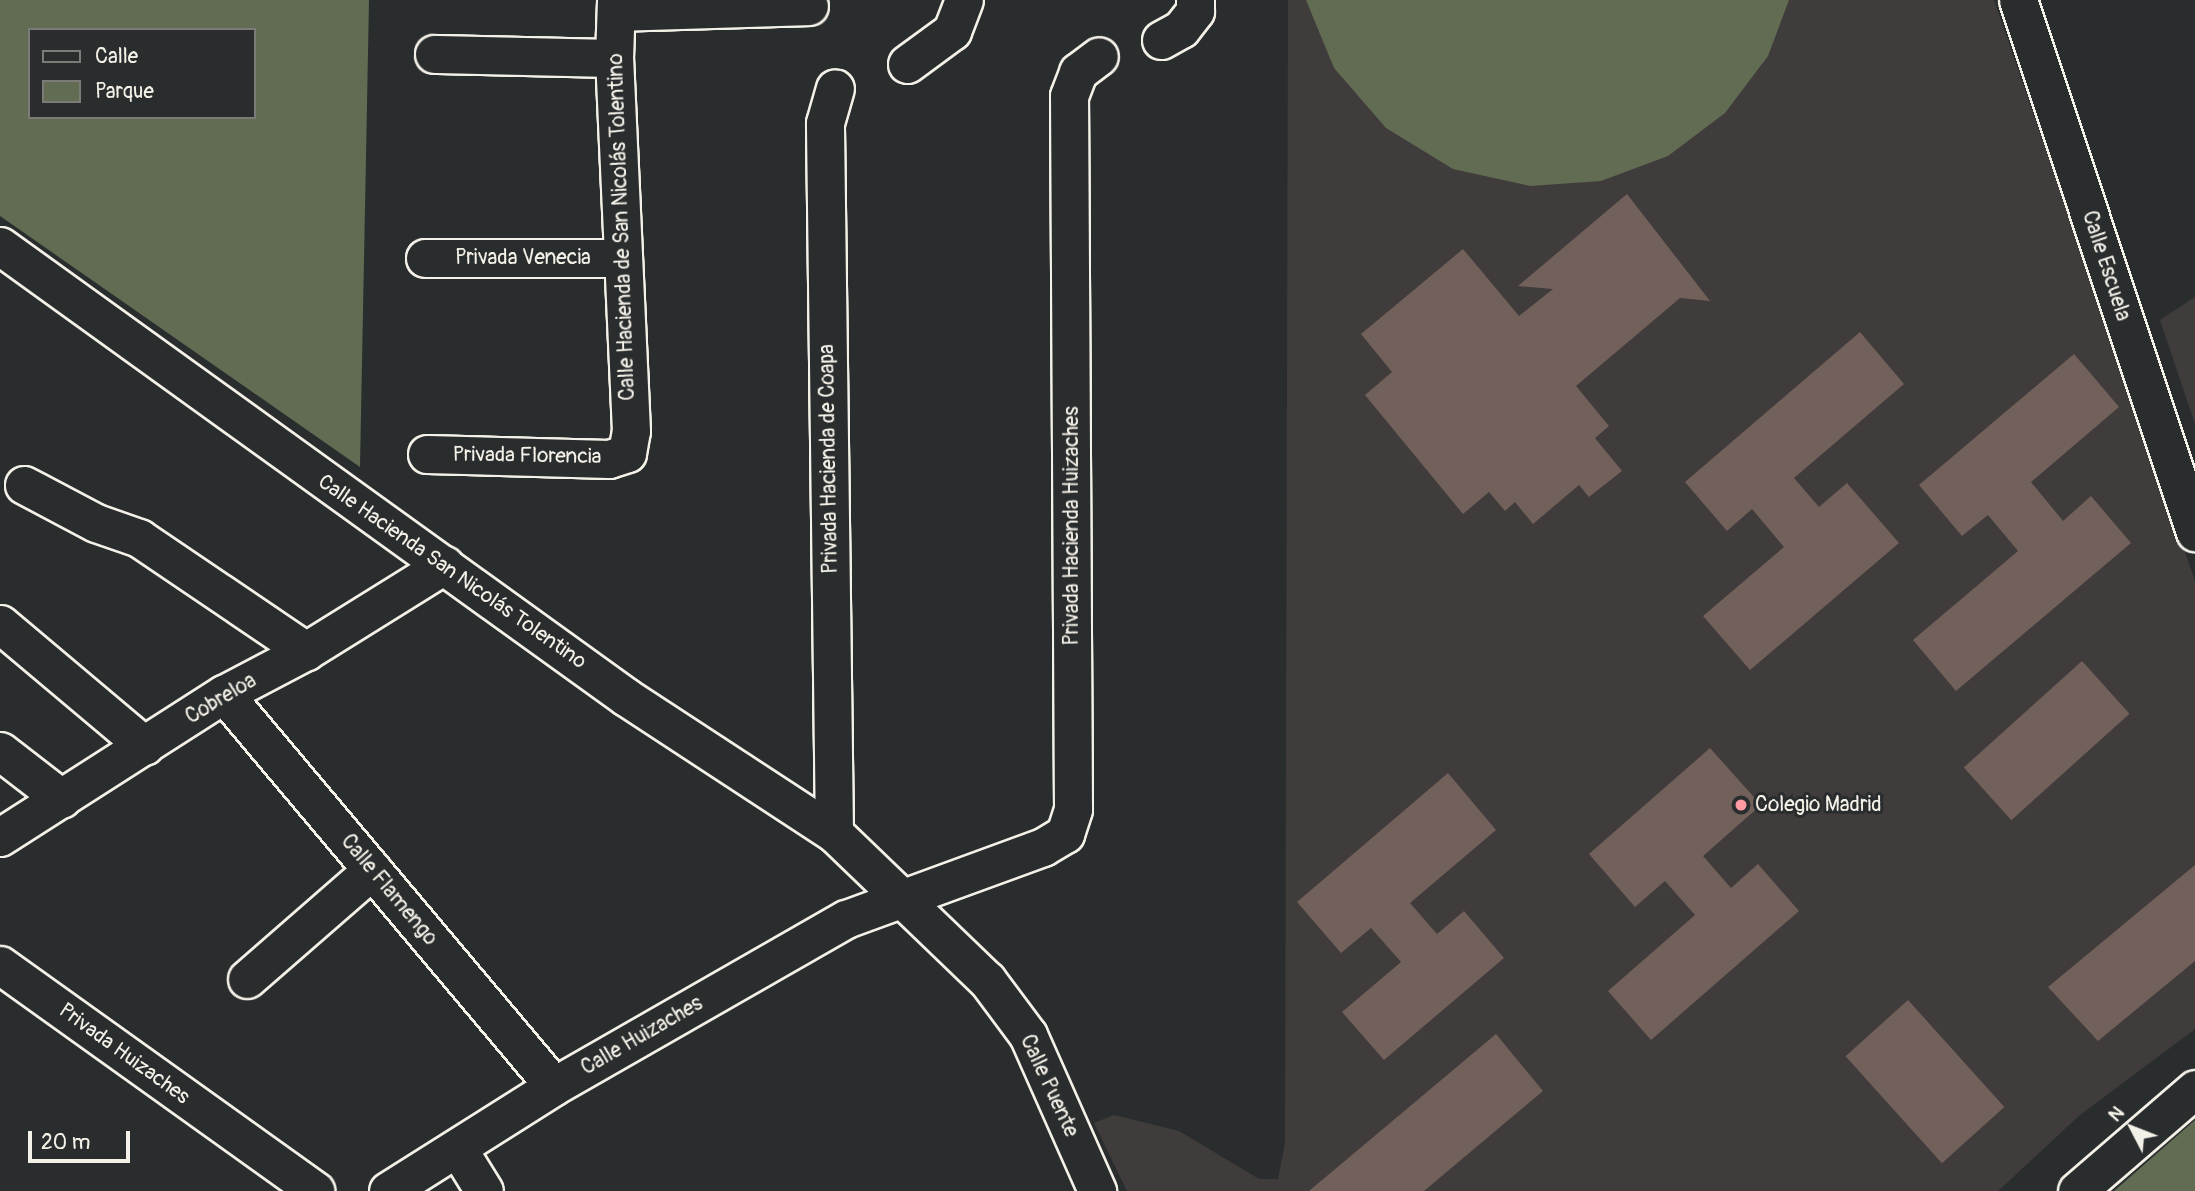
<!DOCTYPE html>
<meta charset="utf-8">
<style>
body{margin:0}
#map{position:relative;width:2195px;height:1191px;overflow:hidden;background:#2a2d2e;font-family:Pangolin,sans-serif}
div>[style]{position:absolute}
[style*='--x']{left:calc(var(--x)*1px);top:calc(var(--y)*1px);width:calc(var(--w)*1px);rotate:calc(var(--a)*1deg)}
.built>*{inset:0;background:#403c3c}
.green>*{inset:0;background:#616c53}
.building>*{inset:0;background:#72605b;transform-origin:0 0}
.roads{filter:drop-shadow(2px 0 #f4f1e8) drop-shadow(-2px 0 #f4f1e8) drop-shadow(0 2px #f4f1e8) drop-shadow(0 -2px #f4f1e8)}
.street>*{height:37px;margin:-18.5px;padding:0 18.5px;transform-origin:18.5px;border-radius:18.5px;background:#2a2d2e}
.dots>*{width:19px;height:19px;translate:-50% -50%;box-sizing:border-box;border:4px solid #2a2d2e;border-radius:50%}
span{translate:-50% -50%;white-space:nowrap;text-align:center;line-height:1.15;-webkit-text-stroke:6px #2a2d2e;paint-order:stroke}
.street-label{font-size:21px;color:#f4f1e8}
.poi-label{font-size:21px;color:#f4f1e8}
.left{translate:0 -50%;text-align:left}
.legend{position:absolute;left:28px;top:28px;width:228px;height:91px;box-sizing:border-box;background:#2a2d2e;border:2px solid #7b7b78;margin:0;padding:9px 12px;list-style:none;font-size:21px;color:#f4f1e8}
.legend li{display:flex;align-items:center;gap:14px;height:35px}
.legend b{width:35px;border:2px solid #7b7b78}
.north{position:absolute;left:2097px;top:1093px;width:70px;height:70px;-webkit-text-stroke:5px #2a2d2e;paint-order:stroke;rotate:312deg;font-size:19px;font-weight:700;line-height:28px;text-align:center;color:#f4f1e8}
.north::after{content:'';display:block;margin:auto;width:24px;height:32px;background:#f4f1e8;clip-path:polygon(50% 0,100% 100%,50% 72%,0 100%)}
.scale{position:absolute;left:28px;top:1131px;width:102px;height:32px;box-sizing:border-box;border:4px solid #f4f1e8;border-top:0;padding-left:9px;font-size:21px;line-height:24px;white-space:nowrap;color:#f4f1e8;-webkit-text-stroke:5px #2a2d2e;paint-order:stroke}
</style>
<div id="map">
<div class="built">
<div style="clip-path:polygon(1288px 0,1994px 0,2195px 581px,2195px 1029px,2080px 1115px,1998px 1191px,1127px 1191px,1094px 1123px,1114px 1115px,1179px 1131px,1259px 1179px,1278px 1179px,1285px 1143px)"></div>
<div style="clip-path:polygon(2195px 297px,2195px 424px,2160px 320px)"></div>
</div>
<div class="green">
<div style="clip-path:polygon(evenodd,0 0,369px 0,360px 467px,0 216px,0 0,30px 30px,254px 30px,254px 117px,30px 117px,30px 30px)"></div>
<div style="clip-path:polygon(1306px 0,1789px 0,1768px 56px,1725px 113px,1668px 156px,1601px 181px,1530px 186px,1453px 169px,1386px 128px,1334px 68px)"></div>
<div style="clip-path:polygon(2195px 1120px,2195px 1191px,2114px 1191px)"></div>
</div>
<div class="building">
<div style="clip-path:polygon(1627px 194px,1710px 301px,1680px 298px,1576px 386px,1609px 426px,1595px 438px,1622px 471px,1589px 497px,1579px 485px,1533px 524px,1515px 502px,1505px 511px,1489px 492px,1463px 514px,1365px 395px,1392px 372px,1361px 334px,1463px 249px,1519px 316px,1553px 289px,1518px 286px)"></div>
<div style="clip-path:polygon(1860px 332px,1904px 384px,1794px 478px,1819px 507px,1847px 483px,1899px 543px,1750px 670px,1703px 616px,1784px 547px,1752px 509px,1727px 531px,1685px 482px)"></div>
<div style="clip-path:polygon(2074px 354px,2119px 407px,2031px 482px,2063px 521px,2091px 496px,2131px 543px,1956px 691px,1913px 640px,2018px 551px,1988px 515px,1962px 536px,1919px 485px)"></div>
<div style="left:2082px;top:661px;width:71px;height:159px;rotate:48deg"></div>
<div style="clip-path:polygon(1710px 748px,1761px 805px,1703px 856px,1731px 888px,1758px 864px,1799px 911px,1651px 1040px,1608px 991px,1695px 915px,1665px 881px,1635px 907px,1589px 854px)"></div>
<div style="clip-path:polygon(1448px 773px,1496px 830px,1410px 903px,1437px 934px,1464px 911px,1504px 958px,1384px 1060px,1342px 1012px,1401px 962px,1371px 928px,1341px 953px,1297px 902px)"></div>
<div style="clip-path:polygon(2195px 865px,2195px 961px,2098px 1041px,2048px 987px)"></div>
<div style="left:1908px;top:1000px;width:144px;height:84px;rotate:48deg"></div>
<div style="clip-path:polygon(1496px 1034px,1543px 1091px,1424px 1191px,1309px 1191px)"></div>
</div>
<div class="roads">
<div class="street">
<div style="--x:2018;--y:0;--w:561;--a:71.6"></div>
<div style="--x:617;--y:12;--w:192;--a:-1.8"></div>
<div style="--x:1161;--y:40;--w:23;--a:-29"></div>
<div style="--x:1181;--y:29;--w:23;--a:-52"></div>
<div style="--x:1195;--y:11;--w:11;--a:-90"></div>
<div style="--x:434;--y:54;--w:180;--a:1.3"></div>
<div style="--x:907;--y:64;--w:56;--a:-36.3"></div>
<div style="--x:952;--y:31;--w:33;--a:-69"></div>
<div style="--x:0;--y:246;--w:772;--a:35.77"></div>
<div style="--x:626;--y:697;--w:249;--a:33.2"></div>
<div style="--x:834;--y:833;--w:212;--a:43.9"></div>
<div style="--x:987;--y:980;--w:69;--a:53.3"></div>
<div style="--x:1028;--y:1035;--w:171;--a:66.1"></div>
<div style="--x:425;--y:258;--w:197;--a:0"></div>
<div style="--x:427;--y:454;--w:182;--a:1.6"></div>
<div style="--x:609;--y:459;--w:19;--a:-18"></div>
<div style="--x:627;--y:453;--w:22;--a:-80"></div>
<div style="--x:631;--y:431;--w:373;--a:-92.6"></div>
<div style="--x:614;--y:58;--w:58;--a:-88"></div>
<div style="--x:24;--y:485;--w:81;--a:27.8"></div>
<div style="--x:96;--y:523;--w:46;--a:19.2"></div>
<div style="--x:139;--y:538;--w:202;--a:34.1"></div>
<div style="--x:0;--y:624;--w:189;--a:40.1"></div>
<div style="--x:224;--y:694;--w:512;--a:49.91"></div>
<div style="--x:0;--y:751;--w:78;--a:37.7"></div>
<div style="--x:834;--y:833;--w:710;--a:-90.73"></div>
<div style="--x:825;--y:123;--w:36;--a:-74"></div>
<div style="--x:0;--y:837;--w:266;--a:-32.6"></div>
<div style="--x:224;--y:694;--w:93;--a:-27.7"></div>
<div style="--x:306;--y:651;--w:163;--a:-31.9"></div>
<div style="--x:0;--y:965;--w:388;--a:35.6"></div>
<div style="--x:247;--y:979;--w:166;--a:-41.1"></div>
<div style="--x:458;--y:1149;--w:49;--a:58.2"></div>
<div style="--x:388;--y:1191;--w:196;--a:-32.3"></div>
<div style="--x:554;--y:1086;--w:336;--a:-29.8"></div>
<div style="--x:846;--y:919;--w:210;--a:-20.1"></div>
<div style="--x:1043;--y:847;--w:26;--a:-31"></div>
<div style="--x:1065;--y:834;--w:26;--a:-72"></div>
<div style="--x:1073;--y:809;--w:713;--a:-90.32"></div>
<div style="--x:1069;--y:96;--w:26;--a:-69"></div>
<div style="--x:1078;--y:72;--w:26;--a:-37"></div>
<div style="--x:2077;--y:1191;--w:156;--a:-40.8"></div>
</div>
</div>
<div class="dots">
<div style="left:1741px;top:805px;background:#ff9aa2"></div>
</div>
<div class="street-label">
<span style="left:622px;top:227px;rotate:-92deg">Calle Hacienda de San Nicolás Tolentino</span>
<span style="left:523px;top:258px">Privada Venecia</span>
<span style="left:2106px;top:266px;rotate:72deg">Calle Escuela</span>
<span style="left:527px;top:456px;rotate:1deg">Privada Florencia</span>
<span style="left:829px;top:459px;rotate:-91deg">Privada Hacienda de Coapa</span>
<span style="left:1072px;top:526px;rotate:-90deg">Privada Hacienda Huizaches</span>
<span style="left:452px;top:572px;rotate:35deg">Calle Hacienda San Nicolás Tolentino</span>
<span style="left:221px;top:699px;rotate:-31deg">Cobreloa</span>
<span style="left:389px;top:890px;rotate:50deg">Calle Flamengo</span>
<span style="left:642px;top:1036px;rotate:-30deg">Calle Huizaches</span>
<span style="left:124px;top:1054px;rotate:36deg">Privada Huizaches</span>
<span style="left:1049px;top:1086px;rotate:65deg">Calle Puente</span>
</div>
<div class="poi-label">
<span class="left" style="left:1755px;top:805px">Colegio Madrid</span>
</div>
<ul class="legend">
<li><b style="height:9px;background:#2a2d2e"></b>Calle</li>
<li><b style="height:19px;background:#616c53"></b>Parque</li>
</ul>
<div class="north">N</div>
<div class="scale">20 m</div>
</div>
